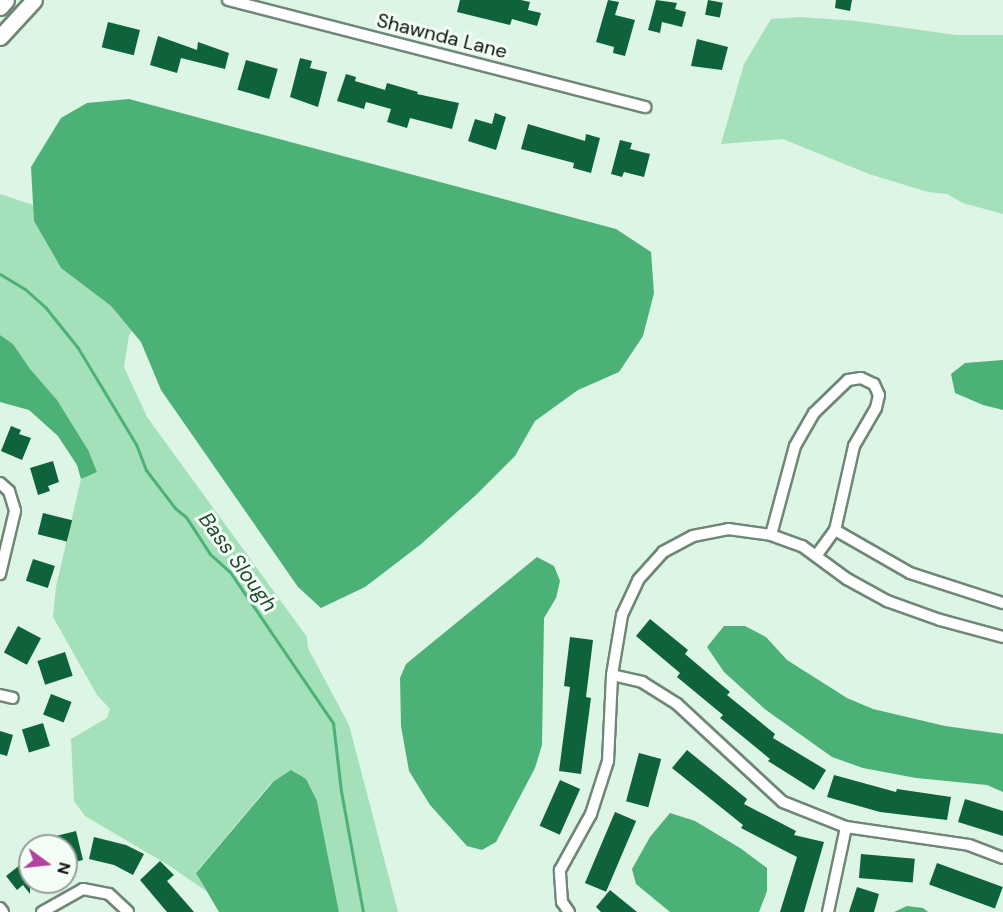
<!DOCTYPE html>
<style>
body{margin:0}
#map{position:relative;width:1003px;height:912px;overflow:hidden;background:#dcf5e4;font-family:"DM Sans",sans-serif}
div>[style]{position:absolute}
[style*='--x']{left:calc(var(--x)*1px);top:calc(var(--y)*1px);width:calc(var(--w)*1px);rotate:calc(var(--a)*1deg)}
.green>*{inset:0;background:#a4e0b9}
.water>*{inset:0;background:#4cb177}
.stream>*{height:3px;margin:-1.5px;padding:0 1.5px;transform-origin:1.5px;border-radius:1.5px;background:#4cb177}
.building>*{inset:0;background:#0e633a;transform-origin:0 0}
.roads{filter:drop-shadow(2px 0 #708777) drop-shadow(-2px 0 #708777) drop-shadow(0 2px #708777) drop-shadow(0 -2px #708777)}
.minor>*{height:10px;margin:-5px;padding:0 5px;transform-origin:5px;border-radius:5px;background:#fff}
.secondary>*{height:15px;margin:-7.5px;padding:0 7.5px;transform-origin:7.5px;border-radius:7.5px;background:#fff}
span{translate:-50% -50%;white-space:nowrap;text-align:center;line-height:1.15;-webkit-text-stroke:6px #f4fef7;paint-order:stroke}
.street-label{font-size:20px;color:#09110c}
.water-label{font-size:21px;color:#224b32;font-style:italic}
.north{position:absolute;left:18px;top:834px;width:60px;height:60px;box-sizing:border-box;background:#f4fef7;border:2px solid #969f99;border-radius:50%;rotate:105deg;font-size:16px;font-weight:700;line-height:24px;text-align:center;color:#09110c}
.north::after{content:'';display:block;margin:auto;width:21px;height:27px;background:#b2429e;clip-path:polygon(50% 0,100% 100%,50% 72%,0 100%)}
</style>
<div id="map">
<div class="green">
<div style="clip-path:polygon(800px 17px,856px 21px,956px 35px,1003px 35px,1003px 214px,963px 203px,947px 194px,928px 192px,869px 174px,783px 139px,721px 144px,744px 64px,771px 19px)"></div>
<div style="clip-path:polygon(0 194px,33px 205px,34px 221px,61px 268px,111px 306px,132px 331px,129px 335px,124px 367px,147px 417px,307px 637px,308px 648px,349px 725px,398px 912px,339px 912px,317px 801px,272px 782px,196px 872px,206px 891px,170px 866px,85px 816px,74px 801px,71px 739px,107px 718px,110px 709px,97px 695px,53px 617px,56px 587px,81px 479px,96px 472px,13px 344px,0 335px)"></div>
</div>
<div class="water">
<div style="clip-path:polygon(129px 99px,616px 229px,651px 252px,654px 293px,643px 336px,619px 372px,578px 390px,535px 421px,515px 456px,476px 495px,420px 545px,365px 587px,321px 608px,298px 587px,161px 390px,141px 342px,111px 306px,61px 268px,34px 221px,31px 167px,61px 118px,87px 103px)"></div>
<div style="clip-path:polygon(0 335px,13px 344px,30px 369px,57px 400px,88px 450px,97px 472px,81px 479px,77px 465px,58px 436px,29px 410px,0 402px)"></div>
<div style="clip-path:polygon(1003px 360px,1003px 410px,983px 405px,955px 393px,951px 374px,965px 363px)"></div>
<div style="clip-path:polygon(537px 557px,554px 566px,560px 581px,556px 598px,544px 618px,542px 745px,535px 768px,496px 842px,482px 850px,467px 846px,430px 805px,409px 771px,401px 726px,400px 678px,406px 664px)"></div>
<div style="clip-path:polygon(724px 626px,745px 626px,766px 637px,787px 660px,847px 698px,873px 709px,945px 726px,1003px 734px,1003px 792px,987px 785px,916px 778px,863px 768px,832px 757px,766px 710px,724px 672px,707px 647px)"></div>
<div style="clip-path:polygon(291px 770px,306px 779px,317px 801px,339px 912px,219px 912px,196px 873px,273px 782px)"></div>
<div style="clip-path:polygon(670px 813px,695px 821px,740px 848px,767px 868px,767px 891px,759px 912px,670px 912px,636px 884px,632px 869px,650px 837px)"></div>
<div style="clip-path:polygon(907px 906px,923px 908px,928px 912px,894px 912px)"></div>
</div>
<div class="stream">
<div style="--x:0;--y:274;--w:29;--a:31"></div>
<div style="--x:25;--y:289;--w:28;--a:42"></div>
<div style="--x:46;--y:308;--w:51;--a:51.3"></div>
<div style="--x:78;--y:348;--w:112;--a:58.9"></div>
<div style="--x:136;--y:444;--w:28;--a:69"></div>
<div style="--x:146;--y:470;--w:48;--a:52.7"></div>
<div style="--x:175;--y:508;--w:14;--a:39"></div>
<div style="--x:186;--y:517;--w:44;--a:57"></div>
<div style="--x:210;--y:554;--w:27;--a:42"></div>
<div style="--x:230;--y:572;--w:183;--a:55.7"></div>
<div style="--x:333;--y:723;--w:68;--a:83.3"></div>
<div style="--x:341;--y:791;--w:123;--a:79.7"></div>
</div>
<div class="building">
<div style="clip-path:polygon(460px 0,521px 0,530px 2px,528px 10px,541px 13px,537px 26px,512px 19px,510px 25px,457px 12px)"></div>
<div style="clip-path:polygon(608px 0,619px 2px,615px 15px,635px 20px,625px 56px,613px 53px,614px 47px,596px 42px)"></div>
<div style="clip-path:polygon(656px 0,677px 3px,675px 9px,686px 12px,682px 27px,662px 22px,660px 33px,648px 30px)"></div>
<div style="left:708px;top:0;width:15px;height:15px;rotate:11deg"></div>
<div style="clip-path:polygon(836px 0,852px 0,850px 11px,835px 8px)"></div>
<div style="left:108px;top:22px;width:33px;height:26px;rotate:14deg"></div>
<div style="clip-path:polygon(158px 36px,197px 50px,198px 42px,229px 53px,225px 69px,181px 58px,177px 73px,150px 65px)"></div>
<div style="clip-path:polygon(697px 39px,728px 47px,722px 70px,691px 66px)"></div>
<div style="clip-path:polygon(300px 58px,312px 61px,310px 68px,327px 72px,318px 107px,290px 97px)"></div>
<div style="left:246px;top:60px;width:33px;height:31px;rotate:16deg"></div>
<div style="clip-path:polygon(346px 74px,356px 77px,355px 81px,385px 90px,387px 83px,418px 92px,417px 94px,459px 103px,452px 129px,410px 118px,407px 128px,387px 122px,391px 109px,366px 102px,364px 109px,337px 101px)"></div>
<div style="clip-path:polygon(495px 113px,506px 117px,496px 150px,468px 141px,475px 119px,492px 124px)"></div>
<div style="clip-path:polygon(528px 124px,585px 141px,586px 134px,600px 138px,591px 173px,573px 168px,574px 163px,521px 149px)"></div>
<div style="clip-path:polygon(620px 140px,632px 143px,630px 149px,650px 154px,644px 177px,624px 172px,622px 177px,611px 174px)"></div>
<div style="clip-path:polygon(11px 426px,21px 430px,19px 434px,31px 438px,22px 460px,1px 451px)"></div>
<div style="clip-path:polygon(53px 461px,59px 482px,48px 486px,50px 491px,38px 495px,30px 468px)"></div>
<div style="left:43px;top:513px;width:30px;height:22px;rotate:14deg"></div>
<div style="left:33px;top:559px;width:23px;height:23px;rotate:18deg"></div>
<div style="clip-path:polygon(650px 619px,688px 650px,685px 654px,730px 692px,727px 695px,775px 734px,773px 738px,826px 770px,814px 790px,768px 761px,770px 759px,720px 718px,723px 715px,677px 677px,680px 673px,636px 636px)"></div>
<div style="left:18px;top:626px;width:26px;height:30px;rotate:28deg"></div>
<div style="clip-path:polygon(570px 637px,593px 640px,586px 697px,591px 698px,581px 774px,559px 771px,570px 687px,564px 686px)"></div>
<div style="left:65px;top:652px;width:25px;height:29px;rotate:72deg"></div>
<div style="left:51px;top:694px;width:22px;height:22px;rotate:21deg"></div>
<div style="left:43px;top:723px;width:24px;height:22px;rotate:73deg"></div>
<div style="clip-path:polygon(0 731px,13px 735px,7px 756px,0 754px)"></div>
<div style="clip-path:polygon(687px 750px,747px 799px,744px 804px,796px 831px,794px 835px,824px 842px,804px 912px,780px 912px,797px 857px,741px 828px,743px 825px,672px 768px)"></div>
<div style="left:639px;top:753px;width:23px;height:50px;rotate:15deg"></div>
<div style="clip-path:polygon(834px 775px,896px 792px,897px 789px,951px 797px,947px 820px,880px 812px,827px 797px)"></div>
<div style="left:560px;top:780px;width:22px;height:50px;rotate:24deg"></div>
<div style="clip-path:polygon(965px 799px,1003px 811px,1003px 836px,958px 822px)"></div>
<div style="left:615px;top:812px;width:23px;height:77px;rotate:23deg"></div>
<div style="clip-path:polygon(76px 831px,83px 860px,66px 864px,66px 846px,59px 846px,56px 836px)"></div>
<div style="clip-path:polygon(94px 837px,126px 845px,144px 854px,133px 875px,114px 865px,89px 859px)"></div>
<div style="left:861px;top:854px;width:54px;height:24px;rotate:5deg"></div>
<div style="clip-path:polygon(30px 857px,30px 894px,23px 885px,17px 890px,6px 876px)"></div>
<div style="clip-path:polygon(160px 861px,174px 875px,167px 881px,194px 912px,167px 912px,140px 880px)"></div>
<div style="left:937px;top:863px;width:70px;height:23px;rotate:20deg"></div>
<div style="clip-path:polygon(857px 887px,879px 894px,874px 912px,849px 912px)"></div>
<div style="clip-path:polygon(610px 890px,637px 912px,601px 912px,596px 907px)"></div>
</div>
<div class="roads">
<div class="minor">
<div style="--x:228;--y:0;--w:431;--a:14.4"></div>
<div style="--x:0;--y:483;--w:12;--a:42"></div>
<div style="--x:9;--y:491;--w:21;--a:73"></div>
<div style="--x:15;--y:511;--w:65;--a:103.4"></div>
<div style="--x:771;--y:535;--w:92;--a:-74.9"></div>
<div style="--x:795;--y:446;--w:38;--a:-60"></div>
<div style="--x:814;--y:413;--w:47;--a:-44.1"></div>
<div style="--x:848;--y:380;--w:13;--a:-9"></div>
<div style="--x:861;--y:378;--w:14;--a:25"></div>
<div style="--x:874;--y:384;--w:12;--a:66"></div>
<div style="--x:879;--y:395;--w:13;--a:103"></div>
<div style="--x:876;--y:408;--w:44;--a:120.1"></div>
<div style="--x:854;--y:446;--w:86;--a:102.7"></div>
<div style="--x:816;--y:556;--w:32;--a:-54"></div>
<div style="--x:835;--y:530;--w:86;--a:29.8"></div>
<div style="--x:910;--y:573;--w:98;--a:17.9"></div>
<div style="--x:612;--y:675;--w:31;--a:13"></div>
<div style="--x:642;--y:682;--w:41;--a:32.2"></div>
<div style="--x:677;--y:704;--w:144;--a:42.8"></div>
<div style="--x:783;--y:802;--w:68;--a:21.6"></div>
<div style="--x:846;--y:827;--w:124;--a:8.3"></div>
<div style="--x:969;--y:845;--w:36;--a:21"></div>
<div style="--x:0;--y:695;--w:13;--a:13"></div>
<div style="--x:0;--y:908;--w:5;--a:53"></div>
<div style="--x:42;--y:912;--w:47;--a:-29.3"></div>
<div style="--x:83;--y:889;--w:26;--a:11"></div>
<div style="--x:109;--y:894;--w:26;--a:43"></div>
<div style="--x:569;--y:912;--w:12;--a:-125"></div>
<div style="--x:562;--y:902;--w:32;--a:-94"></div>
<div style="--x:560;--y:870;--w:64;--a:-61"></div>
<div style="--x:591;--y:814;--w:56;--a:-72.2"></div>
<div style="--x:608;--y:761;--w:86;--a:-87.3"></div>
<div style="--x:612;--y:675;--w:61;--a:-80.5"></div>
<div style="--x:622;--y:615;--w:38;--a:-65"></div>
<div style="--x:638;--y:580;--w:38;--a:-48"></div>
<div style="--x:663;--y:552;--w:34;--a:-28"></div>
<div style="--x:693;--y:536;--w:36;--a:-11"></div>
<div style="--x:728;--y:529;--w:43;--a:7.9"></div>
<div style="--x:771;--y:535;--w:33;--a:20"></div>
<div style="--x:802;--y:546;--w:56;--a:36.3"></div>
<div style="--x:847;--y:579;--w:46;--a:28.8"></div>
<div style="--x:887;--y:601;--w:56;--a:19.7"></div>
<div style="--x:940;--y:620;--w:65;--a:15.1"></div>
<div style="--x:828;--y:912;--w:87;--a:-78"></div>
</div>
<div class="secondary">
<div style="--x:0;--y:7;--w:9;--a:-49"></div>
<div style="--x:0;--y:37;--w:50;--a:-47.4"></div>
</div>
</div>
<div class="street-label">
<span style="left:442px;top:36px;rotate:14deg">Shawnda Lane</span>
</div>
<div class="water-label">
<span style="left:238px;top:562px;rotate:54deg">Bass Slough</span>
</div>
<div class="north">N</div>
</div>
